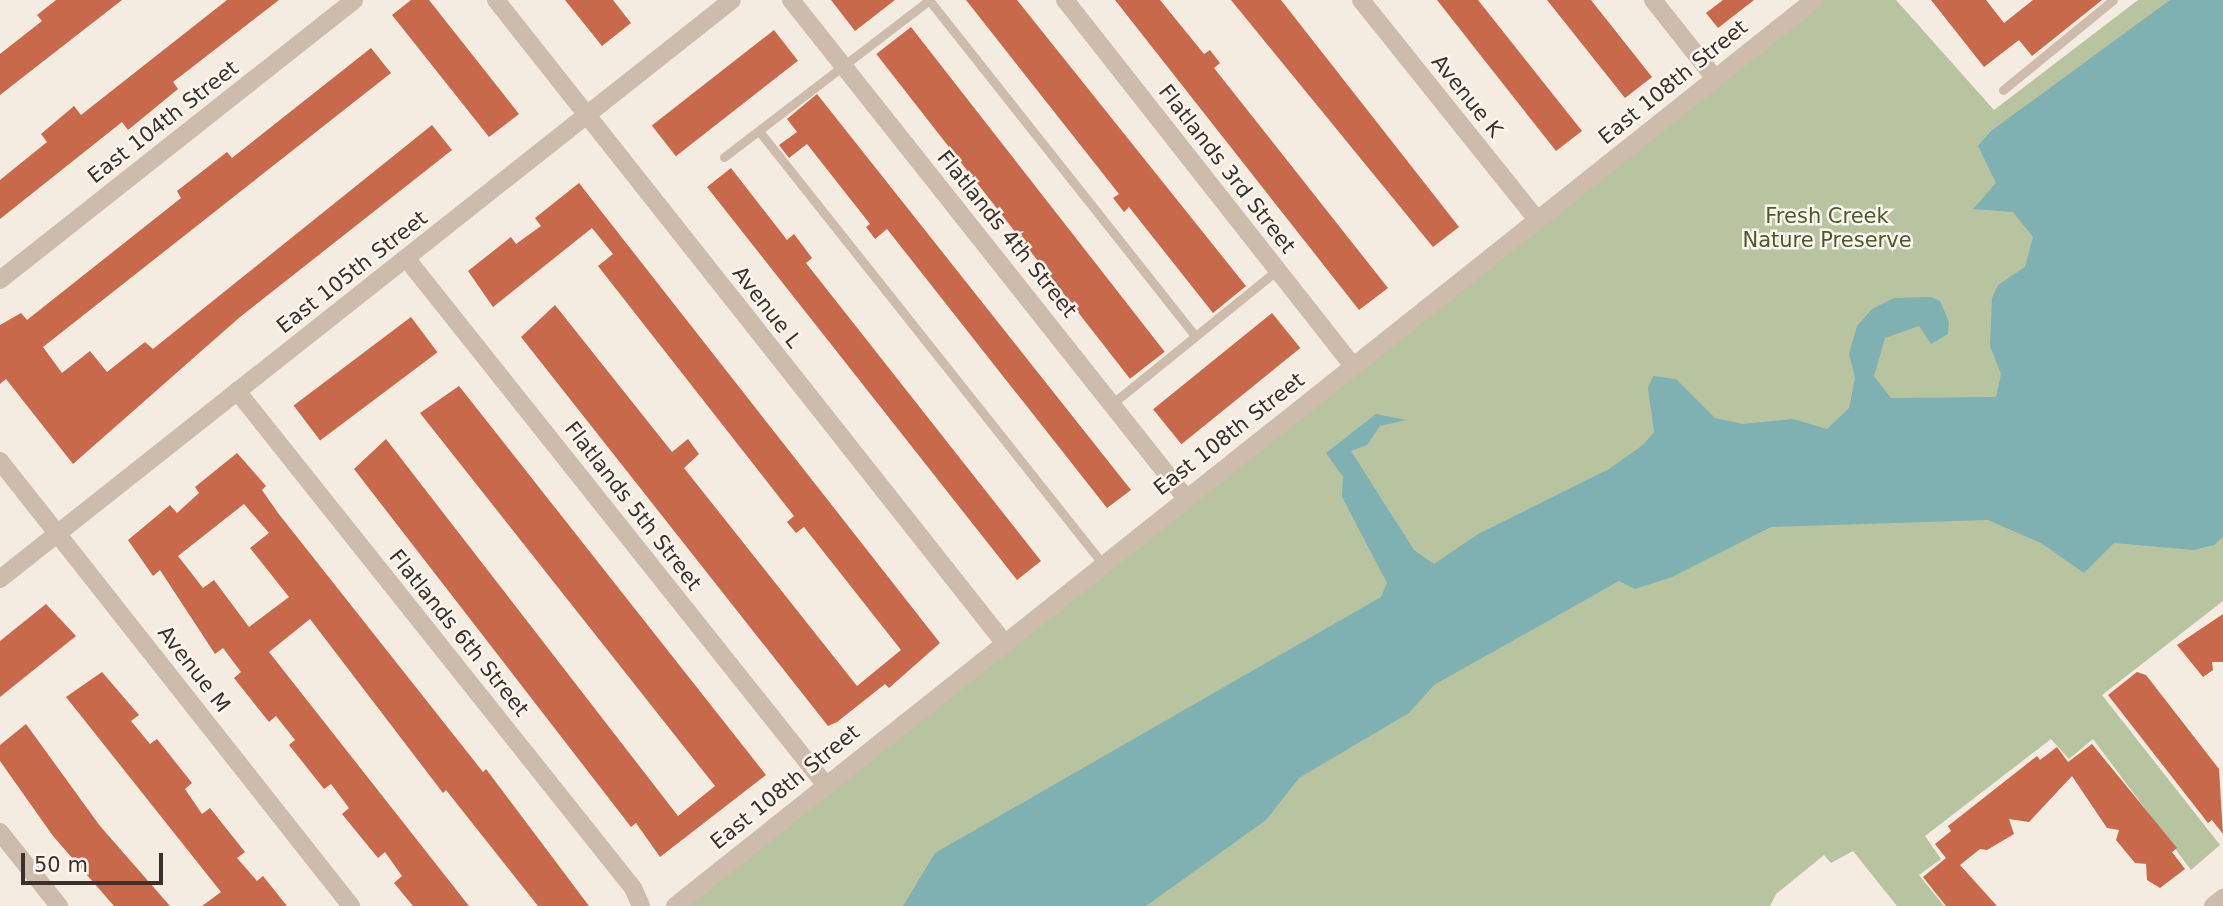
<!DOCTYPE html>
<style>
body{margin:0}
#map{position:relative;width:2223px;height:906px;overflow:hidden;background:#f4ebe1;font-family:"DejaVu Sans",sans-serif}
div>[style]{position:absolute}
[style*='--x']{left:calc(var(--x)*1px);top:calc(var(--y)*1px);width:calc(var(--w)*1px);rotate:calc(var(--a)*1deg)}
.green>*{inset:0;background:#b8c4a0}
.water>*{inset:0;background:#7fb0b2}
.building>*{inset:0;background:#c8694b;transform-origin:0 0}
.service>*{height:9px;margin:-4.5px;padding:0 4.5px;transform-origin:4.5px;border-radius:4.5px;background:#cdbbac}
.minor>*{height:18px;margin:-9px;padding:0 9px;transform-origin:9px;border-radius:9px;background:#cdbbac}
.tertiary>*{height:18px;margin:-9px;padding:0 9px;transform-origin:9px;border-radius:9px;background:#cdbbac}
span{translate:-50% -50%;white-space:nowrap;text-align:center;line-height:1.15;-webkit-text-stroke:5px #fbf5ee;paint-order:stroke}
.street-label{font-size:21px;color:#3b302b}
.park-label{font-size:21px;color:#4a5a2e}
.scale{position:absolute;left:21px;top:853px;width:142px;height:32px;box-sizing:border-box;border:4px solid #3b302b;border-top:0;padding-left:9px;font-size:21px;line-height:24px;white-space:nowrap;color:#3b302b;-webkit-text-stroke:5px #fbf5ee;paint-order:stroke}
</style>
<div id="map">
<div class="green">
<div style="clip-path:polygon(1815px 0,1896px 0,1994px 110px,2138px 0,2221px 0,2041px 236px,2010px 397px,1828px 437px,1668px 458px,927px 906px,676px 906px)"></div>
<div style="clip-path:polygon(1981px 501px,2095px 540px,2223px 512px,2223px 601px,2102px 695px,2220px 845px,2191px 870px,2093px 739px,2069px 759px,2051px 739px,1925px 836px,1941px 859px,1919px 875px,1944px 906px,1897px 906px,1853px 851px,1831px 863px,1824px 855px,1776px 894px,1770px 906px,1113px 906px,1293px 764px,1619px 567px,1771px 513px)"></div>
</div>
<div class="water">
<div style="clip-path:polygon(2170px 0,2223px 0,2223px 537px,2214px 545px,2194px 550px,2114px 543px,2084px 573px,2041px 543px,1988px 520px,1771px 527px,1672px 577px,1635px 589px,1619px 581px,1434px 685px,1409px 713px,1299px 778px,1266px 820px,1146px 906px,903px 906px,935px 853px,1381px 597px,1387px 583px,1342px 497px,1343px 477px,1326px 453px,1376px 414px,1406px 420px,1380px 426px,1367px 445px,1351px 451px,1414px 550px,1434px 564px,1478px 534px,1609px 469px,1643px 445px,1654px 432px,1648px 388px,1653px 376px,1676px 379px,1715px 418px,1742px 424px,1793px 419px,1827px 429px,1849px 408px,1855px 378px,1849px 354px,1857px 326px,1872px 309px,1894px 298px,1931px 297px,1940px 301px,1949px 322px,1948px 334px,1931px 344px,1919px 326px,1885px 338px,1874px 376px,1891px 398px,1996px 397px,2001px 374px,1990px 346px,1992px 298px,1998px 285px,2025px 267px,2033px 237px,2013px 212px,1973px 209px,1996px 183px,1978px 146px,1991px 131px)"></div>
</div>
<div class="building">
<div style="clip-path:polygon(56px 0,122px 0,0 95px,0 54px,42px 21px,37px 15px)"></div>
<div style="clip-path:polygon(227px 0,279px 0,173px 82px,178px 89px,128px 130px,122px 122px,0 219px,0 180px,47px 142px,41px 134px,74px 106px,81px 115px)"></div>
<div style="clip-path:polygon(411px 0,429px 0,519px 114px,489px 137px,392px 15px)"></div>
<div style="clip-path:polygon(565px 0,613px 0,631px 23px,602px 46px)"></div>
<div style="clip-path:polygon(831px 0,895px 0,855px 31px)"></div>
<div style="clip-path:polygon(966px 0,1017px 0,1246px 286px,1213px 313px,1129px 207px,1124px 212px,1113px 198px,1119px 194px)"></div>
<div style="clip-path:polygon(1115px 0,1160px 0,1204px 54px,1210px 50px,1220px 63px,1214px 68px,1388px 288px,1359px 310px)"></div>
<div style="clip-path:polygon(1231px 0,1281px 0,1459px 227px,1433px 247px)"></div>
<div style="clip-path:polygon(1437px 0,1478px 0,1582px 131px,1556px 151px)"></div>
<div style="clip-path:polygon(1547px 0,1591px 0,1652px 77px,1625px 98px)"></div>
<div style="clip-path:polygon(1723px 0,1754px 0,1718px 28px,1706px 13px)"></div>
<div style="clip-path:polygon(1931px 0,1986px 0,2004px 23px,2033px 0,2102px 0,2032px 56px,2019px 40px,1984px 67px)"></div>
<div style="left:911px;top:27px;width:412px;height:44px;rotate:52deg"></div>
<div style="left:774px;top:30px;width:39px;height:155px;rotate:52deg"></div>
<div style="clip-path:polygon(371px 48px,391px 73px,43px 347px,62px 373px,90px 351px,107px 372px,145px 342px,153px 349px,432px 125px,452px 150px,240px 317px,73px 464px,6px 379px,0 384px,0 325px,21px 313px,27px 320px,181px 198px,177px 191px,227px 152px,232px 158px)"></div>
<div style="clip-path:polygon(817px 94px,1131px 490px,1107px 508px,887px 229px,875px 239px,866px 227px,870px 224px,807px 144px,789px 158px,779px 145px,797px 132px,787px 119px)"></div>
<div style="clip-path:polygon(731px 168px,787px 240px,794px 234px,812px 258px,806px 263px,1041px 561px,1017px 580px,707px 187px)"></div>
<div style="clip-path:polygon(579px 183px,940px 643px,889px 688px,885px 684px,837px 722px,828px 726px,521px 337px,555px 305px,672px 452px,688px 439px,699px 454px,684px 468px,857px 686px,901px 650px,804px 527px,796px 533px,787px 522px,794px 516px,598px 266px,613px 254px,592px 228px,493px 307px,468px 271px,511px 237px,516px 244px,541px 226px,535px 218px)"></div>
<div style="left:1272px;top:313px;width:45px;height:153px;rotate:51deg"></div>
<div style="left:411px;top:317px;width:44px;height:147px;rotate:53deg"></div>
<div style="clip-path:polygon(459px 386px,766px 775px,660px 857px,636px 823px,631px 827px,354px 469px,386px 439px,678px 816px,715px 786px,420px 413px)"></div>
<div style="clip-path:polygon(evenodd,237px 453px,266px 486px,262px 490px,278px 513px,483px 772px,486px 769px,589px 906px,538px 906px,446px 790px,443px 793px,310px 619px,269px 652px,469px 906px,413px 906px,394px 883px,402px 876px,385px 852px,378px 858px,342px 814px,349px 808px,331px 784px,324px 789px,289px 745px,295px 740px,276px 716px,269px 722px,234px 678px,241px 672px,223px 648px,215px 654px,160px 570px,153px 576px,128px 540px,170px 505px,177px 513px,199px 493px,195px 487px,237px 453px,244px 504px,269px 533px,250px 548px,289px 597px,249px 627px,214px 580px,203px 588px,178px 556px,244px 504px)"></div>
<div style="clip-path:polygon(46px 604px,76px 636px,0 697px,0 641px)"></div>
<div style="clip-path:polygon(2223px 614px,2223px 662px,2212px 662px,2213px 670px,2203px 677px,2177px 645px)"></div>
<div style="clip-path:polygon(102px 672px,139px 715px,131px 721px,150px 744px,157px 739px,192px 783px,185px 789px,202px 814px,210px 808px,245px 852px,237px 858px,257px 881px,263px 876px,287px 906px,202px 906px,221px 892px,66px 697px)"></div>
<div style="clip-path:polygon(2137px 672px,2146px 675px,2219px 769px,2223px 834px,2212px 820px,2208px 823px,2108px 695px)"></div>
<div style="clip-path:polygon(26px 724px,100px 826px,170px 906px,114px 906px,53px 836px,0 761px,0 745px)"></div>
<div style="clip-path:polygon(2092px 744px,2177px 848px,2172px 852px,2185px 869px,2160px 888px,2147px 880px,2146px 864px,2135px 863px,2116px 840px,2119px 830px,2107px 828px,2072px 776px,2029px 822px,2009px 819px,2014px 834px,1987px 850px,1980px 849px,1960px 865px,1997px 906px,1946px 906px,1923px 877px,1946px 858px,1935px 844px,1951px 831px,1948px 826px,2037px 756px,2040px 760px,2057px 747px,2068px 762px)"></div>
</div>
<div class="service">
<div style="--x:929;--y:0;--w:429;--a:51.6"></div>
<div style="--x:2003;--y:90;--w:142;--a:-39.3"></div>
<div style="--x:759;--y:131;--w:552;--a:51.55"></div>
<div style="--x:724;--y:157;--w:258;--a:-37.4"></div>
<div style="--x:1113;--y:403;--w:211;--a:-39"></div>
</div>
<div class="minor">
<div style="--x:496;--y:0;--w:817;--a:51.66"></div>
<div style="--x:791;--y:0;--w:636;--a:51.58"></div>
<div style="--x:1065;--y:0;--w:466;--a:51.8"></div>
<div style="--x:1361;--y:0;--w:282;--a:51.3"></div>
<div style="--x:1653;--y:0;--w:98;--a:51.6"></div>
<div style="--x:406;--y:258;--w:671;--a:51.47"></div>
<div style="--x:0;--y:280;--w:451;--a:-38.3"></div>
<div style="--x:237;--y:391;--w:635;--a:51.45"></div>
<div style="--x:633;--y:888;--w:20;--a:66"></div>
<div style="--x:0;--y:461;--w:567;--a:51.73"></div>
<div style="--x:0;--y:579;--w:933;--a:-38.34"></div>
<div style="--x:0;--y:832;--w:95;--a:51.4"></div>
</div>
<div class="tertiary">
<div style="--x:675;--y:906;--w:1455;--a:-38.5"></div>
<div style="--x:2213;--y:906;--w:13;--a:-39"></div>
</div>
<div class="street-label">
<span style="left:1673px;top:82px;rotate:-39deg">East 108th Street</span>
<span style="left:1467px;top:96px;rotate:51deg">Avenue K</span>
<span style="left:163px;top:122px;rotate:-38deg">East 104th Street</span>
<span style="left:1227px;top:169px;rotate:52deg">Flatlands 3rd Street</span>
<span style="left:1007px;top:234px;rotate:51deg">Flatlands 4th Street</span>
<span style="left:352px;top:272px;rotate:-38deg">East 105th Street</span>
<span style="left:767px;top:307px;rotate:52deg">Avenue L</span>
<span style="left:1229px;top:434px;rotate:-38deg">East 108th Street</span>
<span style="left:633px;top:506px;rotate:52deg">Flatlands 5th Street</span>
<span style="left:459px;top:633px;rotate:51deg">Flatlands 6th Street</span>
<span style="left:194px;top:669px;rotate:52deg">Avenue M</span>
<span style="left:785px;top:787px;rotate:-39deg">East 108th Street</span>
</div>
<div class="park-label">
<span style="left:1827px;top:228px">Fresh Creek<br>Nature Preserve</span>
</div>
<div class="scale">50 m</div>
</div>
